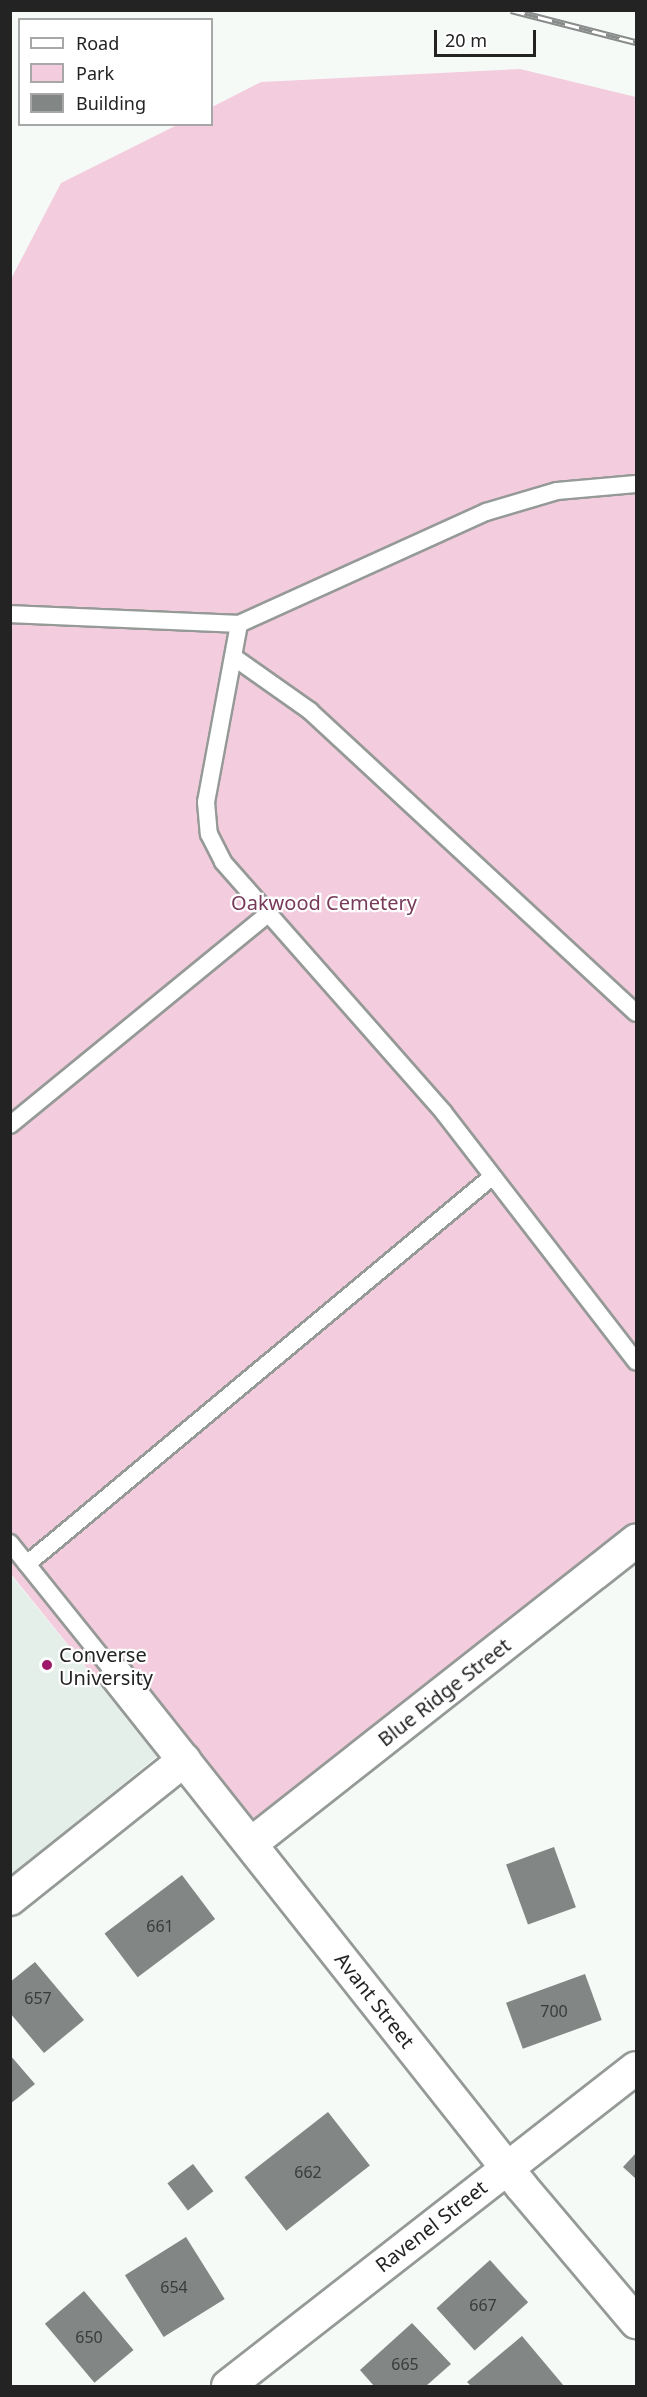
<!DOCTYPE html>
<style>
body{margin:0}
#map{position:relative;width:647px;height:2397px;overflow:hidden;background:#f5faf7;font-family:"Noto Sans",sans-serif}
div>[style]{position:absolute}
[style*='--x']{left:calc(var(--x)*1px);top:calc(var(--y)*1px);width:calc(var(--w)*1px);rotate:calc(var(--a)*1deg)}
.built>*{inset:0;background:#e3efe8}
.green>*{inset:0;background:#f3cddd}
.building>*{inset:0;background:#828684;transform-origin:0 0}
.roads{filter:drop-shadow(2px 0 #959a97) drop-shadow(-2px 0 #959a97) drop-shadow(0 2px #959a97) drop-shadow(0 -2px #959a97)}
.service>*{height:16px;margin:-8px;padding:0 8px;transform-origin:8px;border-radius:8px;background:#fff}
.minor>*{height:32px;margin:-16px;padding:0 16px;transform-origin:16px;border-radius:16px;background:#fff}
.rail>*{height:7px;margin-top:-3.5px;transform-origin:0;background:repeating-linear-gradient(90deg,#fff 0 14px,#898c8a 0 28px);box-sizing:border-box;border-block:2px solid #898c8a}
.dots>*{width:16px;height:16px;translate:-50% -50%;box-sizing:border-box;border:3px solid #fff;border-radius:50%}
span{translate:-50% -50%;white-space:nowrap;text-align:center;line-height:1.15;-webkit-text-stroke:4.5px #fff;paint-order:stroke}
.number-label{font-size:16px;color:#3a3c3a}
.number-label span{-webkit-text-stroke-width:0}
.park-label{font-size:20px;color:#773a59}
.poi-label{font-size:20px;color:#222322}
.left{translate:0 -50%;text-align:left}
.street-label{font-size:20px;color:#222322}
.frame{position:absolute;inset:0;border:12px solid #222322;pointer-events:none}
.legend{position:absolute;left:18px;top:18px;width:195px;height:108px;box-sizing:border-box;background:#fff;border:2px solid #a7a7a7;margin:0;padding:8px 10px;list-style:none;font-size:18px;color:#222322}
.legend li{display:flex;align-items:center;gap:12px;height:30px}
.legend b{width:30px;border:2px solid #a7a7a7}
.scale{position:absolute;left:434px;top:30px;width:102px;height:27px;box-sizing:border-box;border:3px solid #222322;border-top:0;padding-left:8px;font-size:18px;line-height:21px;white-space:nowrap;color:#222322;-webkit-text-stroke:4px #fff;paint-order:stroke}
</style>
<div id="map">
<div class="built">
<div style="clip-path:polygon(10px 1574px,157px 1756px,11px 1876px,10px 1876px)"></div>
</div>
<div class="green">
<div style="clip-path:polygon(520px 69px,636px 97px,636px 1524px,233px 1850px,11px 1574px,11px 279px,61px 183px,177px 125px,212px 124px,212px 107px,261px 82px)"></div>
</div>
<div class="building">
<div style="left:554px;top:1847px;width:64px;height:51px;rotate:70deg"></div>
<div style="left:182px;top:1875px;width:55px;height:97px;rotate:53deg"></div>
<div style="clip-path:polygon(35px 1962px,84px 2020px,44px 2053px,10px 2013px,10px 1982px)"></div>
<div style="left:585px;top:1974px;width:49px;height:84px;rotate:70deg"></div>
<div style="clip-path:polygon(10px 2055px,35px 2084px,10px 2104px)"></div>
<div style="left:328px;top:2112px;width:68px;height:106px;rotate:52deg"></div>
<div style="clip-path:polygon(636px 2153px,636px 2179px,623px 2167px)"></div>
<div style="left:193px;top:2164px;width:34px;height:32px;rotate:53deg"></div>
<div style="left:186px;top:2237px;width:73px;height:72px;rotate:58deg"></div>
<div style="left:490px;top:2260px;width:57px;height:72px;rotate:48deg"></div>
<div style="left:84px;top:2291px;width:77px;height:51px;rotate:50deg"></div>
<div style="clip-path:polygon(412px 2323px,451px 2364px,426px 2386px,374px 2386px,360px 2370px)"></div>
<div style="clip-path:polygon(522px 2336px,564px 2386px,471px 2386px,467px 2382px)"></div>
</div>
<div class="roads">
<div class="service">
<div style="--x:10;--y:614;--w:229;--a:2.5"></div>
<div style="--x:239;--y:624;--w:181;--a:100.5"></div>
<div style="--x:206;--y:802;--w:32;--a:85"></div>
<div style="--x:209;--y:834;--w:31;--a:63"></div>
<div style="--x:223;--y:862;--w:334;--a:48.6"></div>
<div style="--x:444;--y:1113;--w:314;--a:52.3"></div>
<div style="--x:239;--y:624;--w:271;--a:-24.4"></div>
<div style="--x:486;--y:512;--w:74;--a:-16.5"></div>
<div style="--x:557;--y:491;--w:79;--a:-5.1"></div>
<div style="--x:235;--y:658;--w:92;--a:35.2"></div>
<div style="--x:310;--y:711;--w:444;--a:42.8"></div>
<div style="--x:10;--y:1125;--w:333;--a:-39.3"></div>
<div style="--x:10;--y:1543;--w:171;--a:51.2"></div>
<div style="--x:27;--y:1564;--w:606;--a:-39.78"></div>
</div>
<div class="minor">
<div style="--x:117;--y:1676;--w:652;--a:51.6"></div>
<div style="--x:522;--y:2187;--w:177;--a:49.8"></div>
<div style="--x:252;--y:1843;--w:489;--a:-38.2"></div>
<div style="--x:10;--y:1899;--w:223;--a:-38.6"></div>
<div style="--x:228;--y:2386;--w:517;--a:-37.93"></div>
</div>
</div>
<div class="rail">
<div style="--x:511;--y:10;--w:129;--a:14.4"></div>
</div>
<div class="dots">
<div style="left:47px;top:1665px;background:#9d1869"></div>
</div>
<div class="number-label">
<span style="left:160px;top:1926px">661</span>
<span style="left:38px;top:1998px">657</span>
<span style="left:554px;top:2011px">700</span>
<span style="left:308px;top:2172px">662</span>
<span style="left:174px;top:2287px">654</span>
<span style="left:483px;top:2305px">667</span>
<span style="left:89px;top:2337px">650</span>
<span style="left:405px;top:2364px">665</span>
</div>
<div class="park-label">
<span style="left:324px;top:902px">Oakwood Cemetery</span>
</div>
<div class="poi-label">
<span class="left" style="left:59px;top:1666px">Converse<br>University</span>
</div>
<div class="street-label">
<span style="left:444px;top:1692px;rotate:-38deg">Blue Ridge Street</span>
<span style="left:375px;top:2000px;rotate:52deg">Avant Street</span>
<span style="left:431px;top:2226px;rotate:-38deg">Ravenel Street</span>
</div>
<div class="frame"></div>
<ul class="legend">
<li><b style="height:8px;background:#fff"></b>Road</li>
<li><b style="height:16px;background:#f3cddd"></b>Park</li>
<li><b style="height:16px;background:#828684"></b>Building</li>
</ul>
<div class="scale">20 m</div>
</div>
